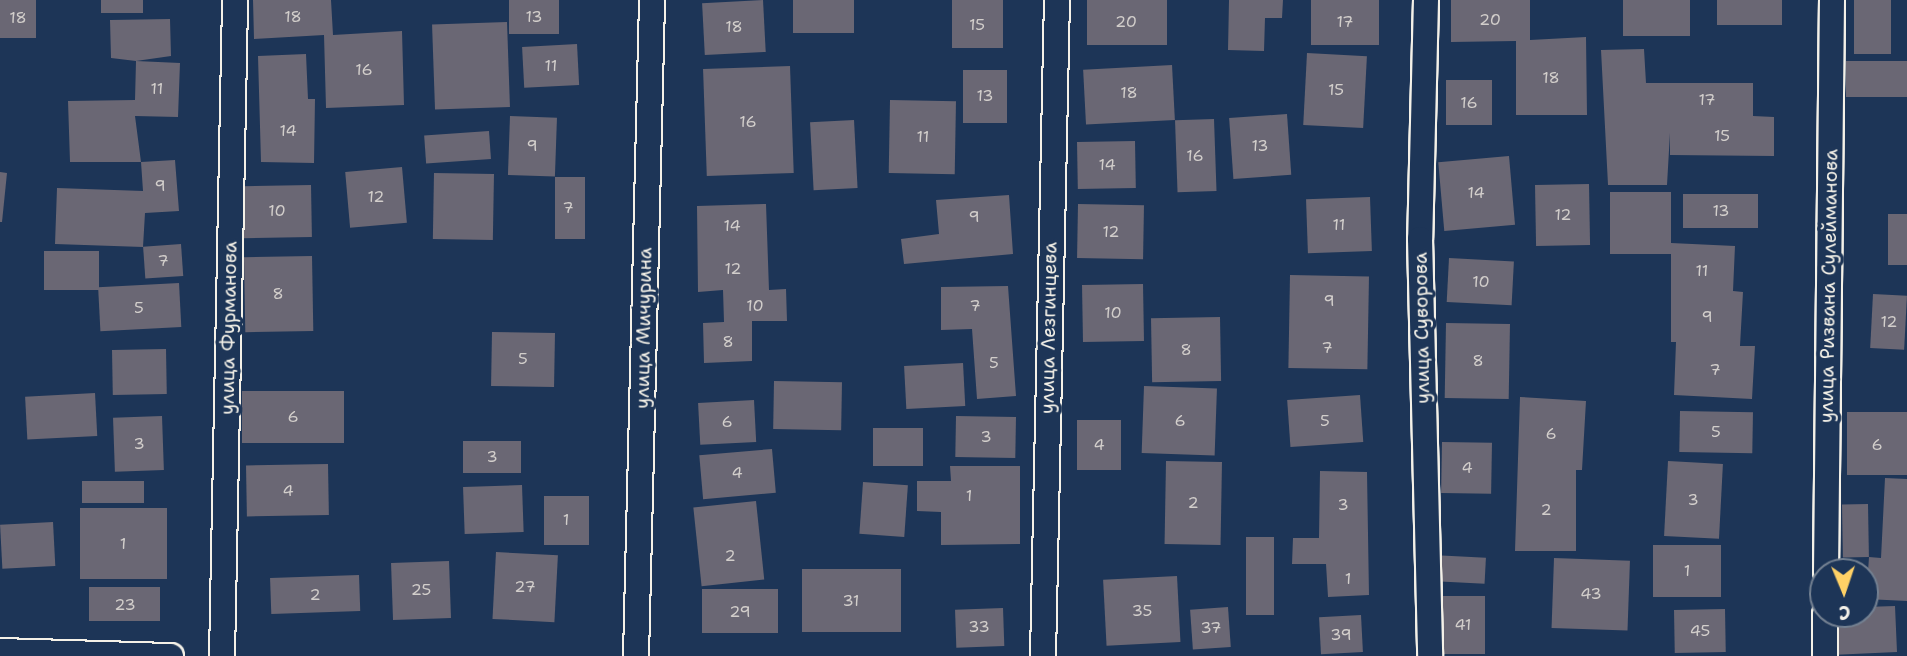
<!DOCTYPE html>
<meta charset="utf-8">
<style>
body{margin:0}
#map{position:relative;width:1907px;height:656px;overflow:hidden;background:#1d3557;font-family:"Shantell Sans",sans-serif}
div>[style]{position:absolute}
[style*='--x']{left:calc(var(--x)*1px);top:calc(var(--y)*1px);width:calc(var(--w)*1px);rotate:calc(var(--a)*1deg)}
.building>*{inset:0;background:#6a6774;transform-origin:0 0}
.roads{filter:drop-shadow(2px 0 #f4f1e8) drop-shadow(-2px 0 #f4f1e8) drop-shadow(0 2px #f4f1e8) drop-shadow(0 -2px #f4f1e8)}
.street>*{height:24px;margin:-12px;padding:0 12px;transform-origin:12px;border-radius:12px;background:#1d3557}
span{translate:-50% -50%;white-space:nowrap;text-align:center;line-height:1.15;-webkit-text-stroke:7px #1d3557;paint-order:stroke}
.number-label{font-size:16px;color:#d2cecb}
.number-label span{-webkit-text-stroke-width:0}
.street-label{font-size:19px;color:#f4f1e8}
.north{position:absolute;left:1809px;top:558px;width:70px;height:70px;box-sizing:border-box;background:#1d3557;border:2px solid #738091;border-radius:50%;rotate:178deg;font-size:19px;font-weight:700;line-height:28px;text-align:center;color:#f4f1e8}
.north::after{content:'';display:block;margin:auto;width:24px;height:32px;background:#ffd166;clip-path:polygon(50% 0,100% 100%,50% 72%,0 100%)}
</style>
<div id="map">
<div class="building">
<div style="left:0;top:0;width:36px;height:38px"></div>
<div style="left:101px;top:0;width:42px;height:13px"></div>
<div style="clip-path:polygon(253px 0,331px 0,333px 35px,402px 31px,404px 105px,326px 108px,324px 35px,254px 39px)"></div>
<div style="left:509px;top:0;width:50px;height:34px"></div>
<div style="left:763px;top:0;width:52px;height:61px;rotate:87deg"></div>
<div style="left:793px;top:0;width:61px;height:33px"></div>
<div style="left:952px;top:0;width:51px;height:48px"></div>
<div style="left:1087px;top:0;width:80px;height:45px"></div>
<div style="clip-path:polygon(1229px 0,1283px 0,1282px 18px,1265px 18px,1264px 51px,1228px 50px)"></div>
<div style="left:1311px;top:0;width:68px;height:45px"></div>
<div style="clip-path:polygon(1451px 0,1530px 0,1530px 40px,1586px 37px,1587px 115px,1516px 115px,1516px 41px,1451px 42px)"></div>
<div style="left:1623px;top:0;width:67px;height:36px"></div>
<div style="left:1717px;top:0;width:65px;height:25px"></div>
<div style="left:1854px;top:0;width:37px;height:54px"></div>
<div style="clip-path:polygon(170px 19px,171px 56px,136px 61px,180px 63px,178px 117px,135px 116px,141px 162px,175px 160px,179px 211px,145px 213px,143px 247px,55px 244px,57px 188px,143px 191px,141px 162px,70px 162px,68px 101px,135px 100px,136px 61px,111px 58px,110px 20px)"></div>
<div style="left:507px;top:22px;width:85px;height:75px;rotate:88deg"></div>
<div style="left:577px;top:44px;width:41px;height:55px;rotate:87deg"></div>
<div style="clip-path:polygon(1644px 49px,1646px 83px,1753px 83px,1753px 116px,1774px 117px,1774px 156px,1670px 155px,1670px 133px,1667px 185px,1608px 185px,1601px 50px)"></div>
<div style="left:1307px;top:53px;width:60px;height:72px;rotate:3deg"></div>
<div style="clip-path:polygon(306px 54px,308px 99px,315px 99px,314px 163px,261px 162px,258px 56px)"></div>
<div style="left:1907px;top:61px;width:36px;height:61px;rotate:90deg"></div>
<div style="left:1172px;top:65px;width:55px;height:89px;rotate:87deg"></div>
<div style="left:790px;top:66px;width:107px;height:87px;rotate:88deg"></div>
<div style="left:963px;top:70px;width:44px;height:53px"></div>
<div style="left:1446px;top:80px;width:46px;height:45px"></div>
<div style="left:890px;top:100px;width:66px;height:73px;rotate:1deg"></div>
<div style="left:1287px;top:114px;width:61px;height:58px;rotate:86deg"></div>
<div style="left:510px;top:116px;width:47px;height:59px;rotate:2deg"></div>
<div style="left:1214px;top:119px;width:72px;height:39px;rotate:88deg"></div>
<div style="left:854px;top:120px;width:68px;height:44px;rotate:87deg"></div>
<div style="left:489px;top:131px;width:28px;height:65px;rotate:86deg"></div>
<div style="left:1135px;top:141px;width:47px;height:58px;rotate:89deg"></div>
<div style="left:1509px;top:156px;width:69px;height:71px;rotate:85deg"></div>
<div style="left:402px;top:167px;width:56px;height:57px;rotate:85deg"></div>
<div style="clip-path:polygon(0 172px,7px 173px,2px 222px,0 222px)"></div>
<div style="left:434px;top:173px;width:60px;height:66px;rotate:1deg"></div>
<div style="left:555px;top:177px;width:30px;height:62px"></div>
<div style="left:1589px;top:184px;width:61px;height:54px;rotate:89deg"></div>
<div style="left:311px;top:185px;width:52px;height:68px;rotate:89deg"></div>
<div style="clip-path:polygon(1610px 192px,1671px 192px,1671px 243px,1735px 246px,1733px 291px,1743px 292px,1740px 346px,1755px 346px,1752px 399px,1674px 395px,1676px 342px,1671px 342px,1671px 254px,1610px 254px)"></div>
<div style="left:1683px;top:194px;width:75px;height:34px"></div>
<div style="clip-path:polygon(1009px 195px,1013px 254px,904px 264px,901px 239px,939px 234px,936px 200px)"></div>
<div style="left:1370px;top:197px;width:54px;height:64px;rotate:88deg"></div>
<div style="clip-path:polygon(766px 204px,769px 290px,786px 289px,787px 321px,752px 321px,752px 361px,704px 363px,703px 323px,724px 322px,723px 290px,698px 292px,697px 206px)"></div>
<div style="left:1078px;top:204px;width:66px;height:54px;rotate:1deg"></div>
<div style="left:1888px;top:214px;width:19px;height:51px"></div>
<div style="left:181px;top:244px;width:32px;height:38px;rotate:86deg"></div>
<div style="left:44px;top:251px;width:55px;height:39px"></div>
<div style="left:312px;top:256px;width:75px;height:68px;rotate:89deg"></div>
<div style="left:1449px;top:258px;width:65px;height:44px;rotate:3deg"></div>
<div style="left:1290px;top:275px;width:79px;height:93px;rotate:1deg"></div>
<div style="left:179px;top:283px;width:44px;height:81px;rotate:87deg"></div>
<div style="left:1143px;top:284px;width:57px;height:61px;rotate:89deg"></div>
<div style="clip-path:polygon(1008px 286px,1016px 396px,977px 399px,972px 329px,941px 330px,941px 287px)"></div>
<div style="left:1873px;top:294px;width:34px;height:54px;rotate:3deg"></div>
<div style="left:1220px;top:317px;width:64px;height:69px;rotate:89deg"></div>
<div style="left:1446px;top:323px;width:64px;height:75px;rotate:1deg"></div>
<div style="left:492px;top:332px;width:63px;height:54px;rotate:1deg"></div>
<div style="left:166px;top:349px;width:45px;height:54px;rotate:89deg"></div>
<div style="left:963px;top:363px;width:43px;height:59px;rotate:87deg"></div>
<div style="left:774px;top:381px;width:68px;height:48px;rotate:1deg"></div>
<div style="left:1144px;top:386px;width:73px;height:67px;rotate:2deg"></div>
<div style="left:242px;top:391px;width:102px;height:52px"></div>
<div style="left:95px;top:393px;width:43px;height:70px;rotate:87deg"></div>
<div style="left:1360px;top:395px;width:47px;height:73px;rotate:86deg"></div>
<div style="clip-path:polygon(1520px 397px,1586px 401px,1582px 470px,1576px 470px,1576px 551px,1515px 551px)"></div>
<div style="left:754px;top:400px;width:42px;height:56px;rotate:87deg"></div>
<div style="left:1680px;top:411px;width:73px;height:41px;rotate:1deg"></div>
<div style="left:1907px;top:412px;width:63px;height:60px;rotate:90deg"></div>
<div style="left:162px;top:416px;width:54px;height:49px;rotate:88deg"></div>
<div style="left:956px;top:416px;width:60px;height:41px;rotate:1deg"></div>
<div style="left:1077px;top:420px;width:44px;height:50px"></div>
<div style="left:873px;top:428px;width:50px;height:38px"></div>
<div style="left:463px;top:441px;width:58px;height:32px"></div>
<div style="left:1442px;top:442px;width:50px;height:51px;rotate:1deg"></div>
<div style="left:772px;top:449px;width:44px;height:73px;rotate:85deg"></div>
<div style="left:1166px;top:461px;width:56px;height:83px;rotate:1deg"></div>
<div style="left:1668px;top:461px;width:55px;height:75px;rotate:3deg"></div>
<div style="left:328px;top:464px;width:51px;height:82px;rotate:89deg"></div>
<div style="clip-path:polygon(950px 466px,1020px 466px,1020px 544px,941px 545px,941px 512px,917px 511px,917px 481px,951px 481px)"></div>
<div style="clip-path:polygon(1320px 471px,1367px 472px,1369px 595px,1328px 597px,1326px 564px,1292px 564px,1293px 538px,1319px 538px)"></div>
<div style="clip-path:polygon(1885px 478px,1907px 479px,1907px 601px,1866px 599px,1869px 557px,1881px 558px)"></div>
<div style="left:82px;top:481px;width:62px;height:22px"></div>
<div style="left:863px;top:482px;width:45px;height:52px;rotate:4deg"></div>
<div style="left:522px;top:485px;width:47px;height:59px;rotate:88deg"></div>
<div style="left:544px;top:496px;width:45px;height:49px"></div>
<div style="left:756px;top:501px;width:79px;height:63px;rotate:84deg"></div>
<div style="left:1868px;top:504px;width:53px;height:26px;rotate:89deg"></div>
<div style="left:167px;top:508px;width:71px;height:87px;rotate:90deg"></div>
<div style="left:53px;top:522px;width:44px;height:53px;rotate:87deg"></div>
<div style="left:1246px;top:537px;width:28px;height:78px"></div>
<div style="left:1721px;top:545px;width:52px;height:68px;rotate:90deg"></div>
<div style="left:496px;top:552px;width:62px;height:67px;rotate:3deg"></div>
<div style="left:1432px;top:555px;width:54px;height:26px;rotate:3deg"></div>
<div style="left:1554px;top:558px;width:76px;height:70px;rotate:2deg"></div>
<div style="left:449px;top:561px;width:57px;height:58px;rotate:88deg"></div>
<div style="left:901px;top:569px;width:63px;height:99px;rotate:90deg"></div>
<div style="left:359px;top:575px;width:36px;height:89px;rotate:88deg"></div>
<div style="left:1177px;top:576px;width:66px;height:74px;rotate:87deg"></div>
<div style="left:160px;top:587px;width:34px;height:71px;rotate:90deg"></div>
<div style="left:778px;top:589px;width:44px;height:76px;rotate:90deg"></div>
<div style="left:1485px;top:596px;width:58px;height:45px;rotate:90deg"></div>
<div style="clip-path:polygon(1895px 606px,1897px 652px,1831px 655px,1830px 614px,1865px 614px,1865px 607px)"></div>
<div style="left:1228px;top:607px;width:40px;height:38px;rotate:86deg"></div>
<div style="left:1003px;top:608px;width:38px;height:48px;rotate:88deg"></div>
<div style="left:1725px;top:609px;width:43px;height:51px;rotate:89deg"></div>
<div style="left:1361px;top:615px;width:37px;height:42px;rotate:87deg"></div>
</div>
<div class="roads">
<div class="street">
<div style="--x:1426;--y:0;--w:239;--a:91.4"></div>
<div style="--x:1420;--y:239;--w:417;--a:88.6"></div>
<div style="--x:1826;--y:572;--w:572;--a:-89.4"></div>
<div style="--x:0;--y:651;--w:171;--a:1.7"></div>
<div style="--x:222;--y:656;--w:656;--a:-88.86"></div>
<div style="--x:636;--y:656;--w:656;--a:-88.6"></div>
<div style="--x:1043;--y:656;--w:656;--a:-88.78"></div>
<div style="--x:1825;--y:656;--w:42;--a:-90"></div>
</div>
</div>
<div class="number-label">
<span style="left:293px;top:17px">18</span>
<span style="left:534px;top:17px">13</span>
<span style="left:18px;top:18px">18</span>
<span style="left:1490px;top:20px">20</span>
<span style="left:1126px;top:22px">20</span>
<span style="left:1345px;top:22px">17</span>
<span style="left:977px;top:25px">15</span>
<span style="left:734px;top:27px">18</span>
<span style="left:551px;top:66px">11</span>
<span style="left:364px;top:70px">16</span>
<span style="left:1551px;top:78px">18</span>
<span style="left:157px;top:89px">11</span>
<span style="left:1336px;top:90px">15</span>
<span style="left:1129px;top:93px">18</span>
<span style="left:985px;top:96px">13</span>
<span style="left:1707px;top:100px">17</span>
<span style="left:1469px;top:103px">16</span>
<span style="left:748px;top:122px">16</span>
<span style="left:288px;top:131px">14</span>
<span style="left:1722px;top:136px">15</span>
<span style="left:923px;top:137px">11</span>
<span style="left:532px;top:146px">9</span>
<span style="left:1260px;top:146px">13</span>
<span style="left:1195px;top:156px">16</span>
<span style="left:1107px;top:165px">14</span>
<span style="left:160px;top:186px">9</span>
<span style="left:1476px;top:193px">14</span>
<span style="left:376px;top:197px">12</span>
<span style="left:568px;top:208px">7</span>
<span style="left:277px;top:211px">10</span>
<span style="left:1721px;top:211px">13</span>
<span style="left:1563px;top:215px">12</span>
<span style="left:974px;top:217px">9</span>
<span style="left:1339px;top:225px">11</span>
<span style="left:732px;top:226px">14</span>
<span style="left:1111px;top:232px">12</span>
<span style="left:163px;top:261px">7</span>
<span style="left:733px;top:269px">12</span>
<span style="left:1702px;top:271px">11</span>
<span style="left:1481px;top:282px">10</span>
<span style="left:278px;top:294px">8</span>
<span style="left:1329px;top:301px">9</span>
<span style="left:755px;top:306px">10</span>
<span style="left:975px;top:306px">7</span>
<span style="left:139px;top:308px">5</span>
<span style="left:1113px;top:313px">10</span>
<span style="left:1707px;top:317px">9</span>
<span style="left:1889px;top:322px">12</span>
<span style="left:728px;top:342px">8</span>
<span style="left:1327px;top:348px">7</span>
<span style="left:1186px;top:350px">8</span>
<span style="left:523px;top:359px">5</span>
<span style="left:1478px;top:361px">8</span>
<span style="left:994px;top:363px">5</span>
<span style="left:1715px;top:370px">7</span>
<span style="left:293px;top:417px">6</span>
<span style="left:1180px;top:421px">6</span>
<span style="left:1325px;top:421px">5</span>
<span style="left:727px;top:422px">6</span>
<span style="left:1716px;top:432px">5</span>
<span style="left:1551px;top:434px">6</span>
<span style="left:986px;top:437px">3</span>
<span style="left:139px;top:444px">3</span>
<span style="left:1099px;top:445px">4</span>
<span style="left:1877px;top:445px">6</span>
<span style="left:492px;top:457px">3</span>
<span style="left:1467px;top:468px">4</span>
<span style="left:737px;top:473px">4</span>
<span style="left:288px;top:491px">4</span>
<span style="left:969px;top:496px">1</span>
<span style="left:1693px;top:500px">3</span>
<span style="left:1193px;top:503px">2</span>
<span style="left:1343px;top:505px">3</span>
<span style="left:1546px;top:510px">2</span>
<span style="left:566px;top:520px">1</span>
<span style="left:123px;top:544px">1</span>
<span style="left:730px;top:556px">2</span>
<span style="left:1687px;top:571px">1</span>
<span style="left:1348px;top:579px">1</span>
<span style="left:525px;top:587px">27</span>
<span style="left:421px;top:590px">25</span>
<span style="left:1591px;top:594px">43</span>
<span style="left:315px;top:595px">2</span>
<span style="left:851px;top:601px">31</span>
<span style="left:125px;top:605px">23</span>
<span style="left:1142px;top:611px">35</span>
<span style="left:740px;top:612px">29</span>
<span style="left:1463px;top:625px">41</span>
<span style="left:979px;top:627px">33</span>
<span style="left:1211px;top:628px">37</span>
<span style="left:1700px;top:631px">45</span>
<span style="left:1341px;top:635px">39</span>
</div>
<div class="street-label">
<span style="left:1829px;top:286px;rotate:-89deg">улица Ризвана Сулейманова</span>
<span style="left:229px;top:328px;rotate:-89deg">улица Фурманова</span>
<span style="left:644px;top:328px;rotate:-89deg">улица Мичурина</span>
<span style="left:1049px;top:328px;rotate:-89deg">улица Лезгинцева</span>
<span style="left:1422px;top:328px;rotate:-91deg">улица Суворова</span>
</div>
<div class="north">С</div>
</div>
